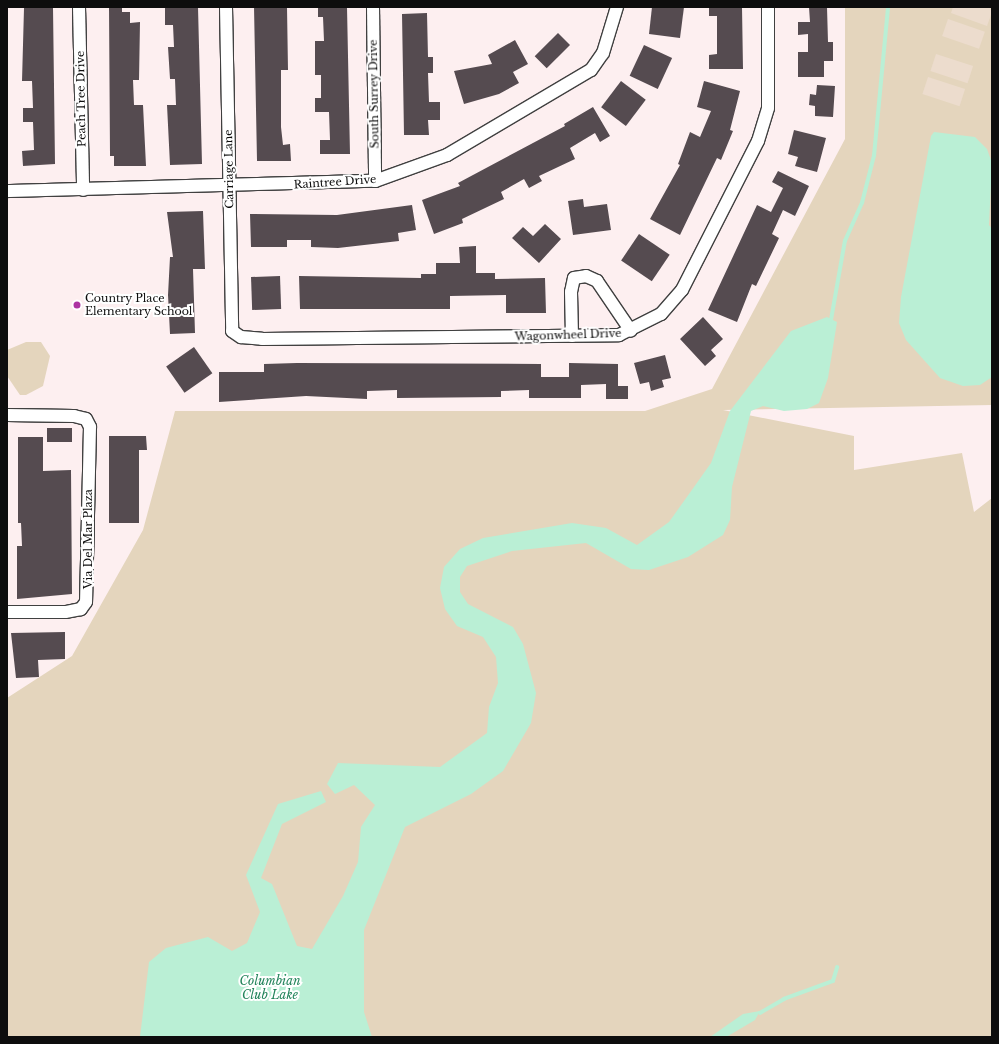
<!DOCTYPE html>
<style>
body{margin:0}
#map{position:relative;width:999px;height:1044px;overflow:hidden;background:#fdeff0;font-family:"Libre Baskerville",serif}
div>[style]{position:absolute}
[style*='--x']{left:calc(var(--x)*1px);top:calc(var(--y)*1px);width:calc(var(--w)*1px);rotate:calc(var(--a)*1deg)}
.green>*{inset:0;background:#e4d5bd}
.pitch>*{inset:0;background:#ecdccd;transform-origin:0 0}
.water>*{inset:0;background:#baefd5}
.stream>*{height:3.5px;margin:-1.75px;padding:0 1.75px;transform-origin:1.75px;border-radius:1.75px;background:#baefd5}
.building>*{inset:0;background:#554b50;transform-origin:0 0}
.roads{filter:drop-shadow(1px 0 #404040) drop-shadow(-1px 0 #404040) drop-shadow(0 1px #404040) drop-shadow(0 -1px #404040)}
.minor>*{height:12px;margin:-6px;padding:0 6px;transform-origin:6px;border-radius:6px;background:#fff}
.dots>*{width:11px;height:11px;translate:-50% -50%;box-sizing:border-box;border:2px solid #fff;border-radius:50%}
span{translate:-50% -50%;white-space:nowrap;text-align:center;line-height:1.15;-webkit-text-stroke:4px #fff;paint-order:stroke}
.street-label{font-size:11px;color:#0d0d0d}
.poi-label{font-size:11px;color:#0d0d0d}
.left{translate:0 -50%;text-align:left}
.water-label{font-size:12px;color:#23845b;font-style:italic}
.frame{position:absolute;inset:0;border:8px solid #0d0d0d;pointer-events:none}
</style>
<div id="map">
<div class="green">
<div style="clip-path:polygon(845px 7px,992px 7px,992px 405px,723px 410px,854px 436px,854px 470px,962px 453px,974px 512px,992px 498px,992px 1037px,7px 1037px,7px 698px,72px 656px,143px 530px,175px 411px,645px 411px,712px 389px,845px 139px)"></div>
<div style="clip-path:polygon(26px 342px,41px 342px,50px 356px,43px 386px,26px 395px,20px 395px,7px 376px,7px 350px)"></div>
</div>
<div class="pitch">
<div style="clip-path:polygon(953px 7px,989px 7px,992px 12px,987px 26px,951px 13px)"></div>
<div style="left:948px;top:19px;width:39px;height:18px;rotate:19deg"></div>
<div style="left:936px;top:54px;width:39px;height:18px;rotate:18deg"></div>
<div style="left:928px;top:77px;width:39px;height:18px;rotate:18deg"></div>
</div>
<div class="water">
<div style="clip-path:polygon(934px 132px,975px 137px,987px 149px,992px 163px,989px 225px,992px 229px,992px 377px,980px 385px,963px 386px,940px 378px,906px 340px,899px 323px,901px 297px,931px 136px)"></div>
<div style="clip-path:polygon(827px 317px,837px 322px,828px 378px,819px 403px,807px 409px,784px 411px,763px 406px,751px 411px,732px 487px,730px 520px,723px 535px,688px 557px,649px 570px,631px 569px,586px 543px,512px 551px,467px 566px,460px 577px,460px 592px,468px 604px,513px 627px,523px 644px,536px 693px,531px 723px,503px 771px,471px 794px,405px 827px,364px 930px,364px 1012px,372px 1037px,140px 1037px,149px 962px,166px 948px,208px 937px,232px 951px,247px 943px,260px 912px,246px 875px,278px 804px,321px 791px,326px 802px,282px 824px,261px 878px,272px 884px,297px 946px,312px 949px,343px 896px,358px 862px,361px 827px,375px 805px,354px 785px,335px 794px,327px 784px,338px 763px,440px 767px,487px 733px,489px 707px,498px 683px,496px 657px,483px 637px,457px 626px,445px 609px,440px 588px,444px 567px,460px 549px,483px 538px,572px 523px,606px 528px,637px 545px,669px 522px,689px 494px,711px 463px,730px 411px,791px 331px)"></div>
<div style="clip-path:polygon(760px 1011px,755px 1020px,728px 1036px,710px 1037px,743px 1014px)"></div>
</div>
<div class="stream">
<div style="--x:831;--y:320;--w:80;--a:-80"></div>
<div style="--x:845;--y:241;--w:42;--a:-65.9"></div>
<div style="--x:862;--y:203;--w:49;--a:-75.7"></div>
<div style="--x:874;--y:156;--w:150;--a:-84.6"></div>
<div style="--x:760;--y:1013;--w:28;--a:-30"></div>
<div style="--x:784;--y:999;--w:52;--a:-20.2"></div>
<div style="--x:833;--y:981;--w:14;--a:-73"></div>
</div>
<div class="building">
<div style="clip-path:polygon(53px 7px,55px 164px,23px 166px,22px 151px,34px 150px,33px 122px,23px 122px,23px 108px,33px 108px,32px 81px,22px 81px,24px 8px)"></div>
<div style="clip-path:polygon(109px 7px,122px 7px,122px 12px,130px 12px,130px 23px,140px 22px,139px 80px,133px 80px,134px 105px,143px 105px,146px 166px,114px 166px,114px 156px,110px 156px)"></div>
<div style="clip-path:polygon(165px 7px,198px 7px,202px 164px,170px 165px,167px 105px,176px 105px,175px 79px,170px 79px,168px 47px,174px 47px,173px 25px,165px 25px)"></div>
<div style="clip-path:polygon(254px 7px,287px 7px,288px 70px,281px 70px,281px 127px,283px 145px,290px 144px,291px 161px,257px 161px)"></div>
<div style="clip-path:polygon(318px 7px,347px 7px,350px 154px,320px 154px,320px 140px,330px 140px,329px 112px,315px 112px,315px 98px,321px 98px,321px 75px,315px 75px,315px 41px,324px 41px,323px 17px,318px 17px)"></div>
<div style="clip-path:polygon(652px 7px,684px 7px,680px 38px,649px 34px)"></div>
<div style="clip-path:polygon(709px 7px,742px 7px,743px 69px,709px 69px,709px 55px,717px 54px,717px 16px,709px 16px)"></div>
<div style="clip-path:polygon(809px 7px,827px 7px,828px 42px,833px 42px,833px 61px,824px 61px,824px 77px,798px 77px,798px 52px,808px 52px,808px 34px,798px 35px,798px 22px,810px 22px)"></div>
<div style="clip-path:polygon(427px 13px,428px 57px,433px 57px,433px 73px,428px 73px,429px 102px,440px 102px,440px 120px,428px 120px,429px 135px,404px 135px,402px 14px)"></div>
<div style="left:558px;top:33px;width:17px;height:33px;rotate:45deg"></div>
<div style="clip-path:polygon(515px 40px,528px 64px,513px 72px,519px 83px,499px 94px,464px 104px,454px 71px,492px 64px,488px 55px)"></div>
<div style="left:644px;top:45px;width:31px;height:34px;rotate:25deg"></div>
<div style="left:621px;top:81px;width:31px;height:33px;rotate:37deg"></div>
<div style="clip-path:polygon(704px 81px,740px 91px,730px 130px,733px 131px,721px 160px,717px 158px,680px 235px,650px 219px,680px 165px,678px 164px,690px 132px,700px 137px,711px 111px,697px 107px)"></div>
<div style="clip-path:polygon(817px 85px,835px 86px,833px 117px,815px 116px,815px 106px,809px 105px,810px 94px,816px 95px)"></div>
<div style="clip-path:polygon(593px 107px,610px 136px,600px 142px,595px 133px,570px 148px,575px 159px,539px 176px,542px 181px,529px 188px,524px 179px,501px 192px,504px 199px,462px 219px,463px 223px,434px 234px,422px 200px,460px 186px,458px 183px,565px 126px,564px 124px)"></div>
<div style="clip-path:polygon(794px 130px,826px 138px,817px 172px,795px 166px,798px 157px,788px 154px)"></div>
<div style="clip-path:polygon(778px 171px,809px 186px,795px 216px,783px 210px,772px 234px,779px 238px,756px 286px,752px 284px,737px 322px,708px 310px,757px 205px,771px 212px,783px 188px,772px 182px)"></div>
<div style="clip-path:polygon(583px 199px,584px 207px,607px 204px,611px 230px,573px 235px,568px 201px)"></div>
<div style="clip-path:polygon(412px 205px,416px 230px,398px 233px,399px 241px,338px 248px,311px 247px,311px 240px,287px 240px,287px 247px,251px 247px,250px 214px,337px 215px)"></div>
<div style="clip-path:polygon(203px 211px,205px 269px,193px 269px,195px 333px,170px 334px,168px 295px,170px 257px,173px 257px,167px 212px)"></div>
<div style="clip-path:polygon(545px 224px,561px 239px,539px 263px,512px 238px,523px 227px,533px 236px)"></div>
<div style="left:639px;top:234px;width:37px;height:32px;rotate:34deg"></div>
<div style="clip-path:polygon(476px 246px,476px 273px,495px 273px,495px 279px,545px 278px,546px 313px,506px 313px,506px 295px,450px 296px,450px 309px,300px 309px,299px 276px,421px 278px,421px 274px,436px 274px,436px 263px,460px 263px,459px 247px)"></div>
<div style="left:280px;top:276px;width:33px;height:29px;rotate:88deg"></div>
<div style="clip-path:polygon(703px 317px,723px 339px,711px 350px,716px 356px,705px 366px,680px 339px)"></div>
<div style="left:194px;top:347px;width:32px;height:34px;rotate:55deg"></div>
<div style="clip-path:polygon(665px 355px,671px 378px,662px 380px,664px 387px,651px 391px,649px 382px,640px 384px,634px 363px)"></div>
<div style="clip-path:polygon(297px 363px,541px 364px,541px 377px,569px 377px,569px 363px,618px 364px,618px 386px,628px 386px,628px 399px,606px 399px,606px 384px,581px 385px,581px 398px,529px 398px,529px 390px,501px 391px,501px 397px,397px 398px,397px 390px,367px 391px,367px 399px,306px 396px,219px 402px,219px 372px,264px 372px,264px 364px)"></div>
<div style="left:47px;top:428px;width:25px;height:14px"></div>
<div style="clip-path:polygon(109px 436px,146px 436px,147px 450px,139px 450px,139px 523px,109px 523px)"></div>
<div style="clip-path:polygon(18px 437px,43px 437px,43px 471px,71px 470px,72px 594px,17px 599px,17px 546px,22px 546px,21px 523px,18px 523px)"></div>
<div style="clip-path:polygon(65px 632px,65px 659px,38px 660px,39px 677px,16px 678px,11px 633px)"></div>
</div>
<div class="roads">
<div class="minor">
<div style="--x:79;--y:7;--w:183;--a:88.7"></div>
<div style="--x:226;--y:7;--w:324;--a:88.9"></div>
<div style="--x:232;--y:331;--w:11;--a:34"></div>
<div style="--x:241;--y:337;--w:21;--a:5"></div>
<div style="--x:262;--y:339;--w:357;--a:-0.6"></div>
<div style="--x:619;--y:335;--w:47;--a:-26.6"></div>
<div style="--x:661;--y:314;--w:32;--a:-49"></div>
<div style="--x:682;--y:290;--w:167;--a:-63"></div>
<div style="--x:758;--y:141;--w:34;--a:-73"></div>
<div style="--x:768;--y:108;--w:101;--a:-90"></div>
<div style="--x:373;--y:7;--w:174;--a:89.3"></div>
<div style="--x:7;--y:191;--w:368;--a:-1.6"></div>
<div style="--x:375;--y:181;--w:77;--a:-19.9"></div>
<div style="--x:447;--y:155;--w:167;--a:-30.6"></div>
<div style="--x:591;--y:70;--w:21;--a:-55"></div>
<div style="--x:603;--y:53;--w:48;--a:-73.1"></div>
<div style="--x:572;--y:336;--w:44;--a:-91.3"></div>
<div style="--x:571;--y:292;--w:14;--a:-78"></div>
<div style="--x:574;--y:278;--w:12;--a:-9"></div>
<div style="--x:586;--y:276;--w:12;--a:24"></div>
<div style="--x:597;--y:281;--w:60;--a:55.8"></div>
<div style="--x:7;--y:415;--w:67;--a:0.9"></div>
<div style="--x:74;--y:416;--w:12;--a:14"></div>
<div style="--x:86;--y:419;--w:9;--a:63"></div>
<div style="--x:90;--y:427;--w:175;--a:91.3"></div>
<div style="--x:86;--y:602;--w:9;--a:126"></div>
<div style="--x:81;--y:609;--w:16;--a:169"></div>
<div style="--x:65;--y:612;--w:58;--a:180"></div>
</div>
</div>
<div class="dots">
<div style="left:77px;top:305px;background:#ad35a3"></div>
</div>
<div class="street-label">
<span style="left:374px;top:94px;rotate:-91deg">South Surrey Drive</span>
<span style="left:81px;top:99px;rotate:-91deg">Peach Tree Drive</span>
<span style="left:229px;top:169px;rotate:-91deg">Carriage Lane</span>
<span style="left:335px;top:182px;rotate:-4deg">Raintree Drive</span>
<span style="left:568px;top:335px;rotate:-2deg">Wagonwheel Drive</span>
<span style="left:88px;top:539px;rotate:-90deg">Via Del Mar Plaza</span>
</div>
<div class="poi-label">
<span class="left" style="left:85px;top:305px">Country Place<br>Elementary School</span>
</div>
<div class="water-label">
<span style="left:270px;top:988px">Columbian<br>Club Lake</span>
</div>
<div class="frame"></div>
</div>
